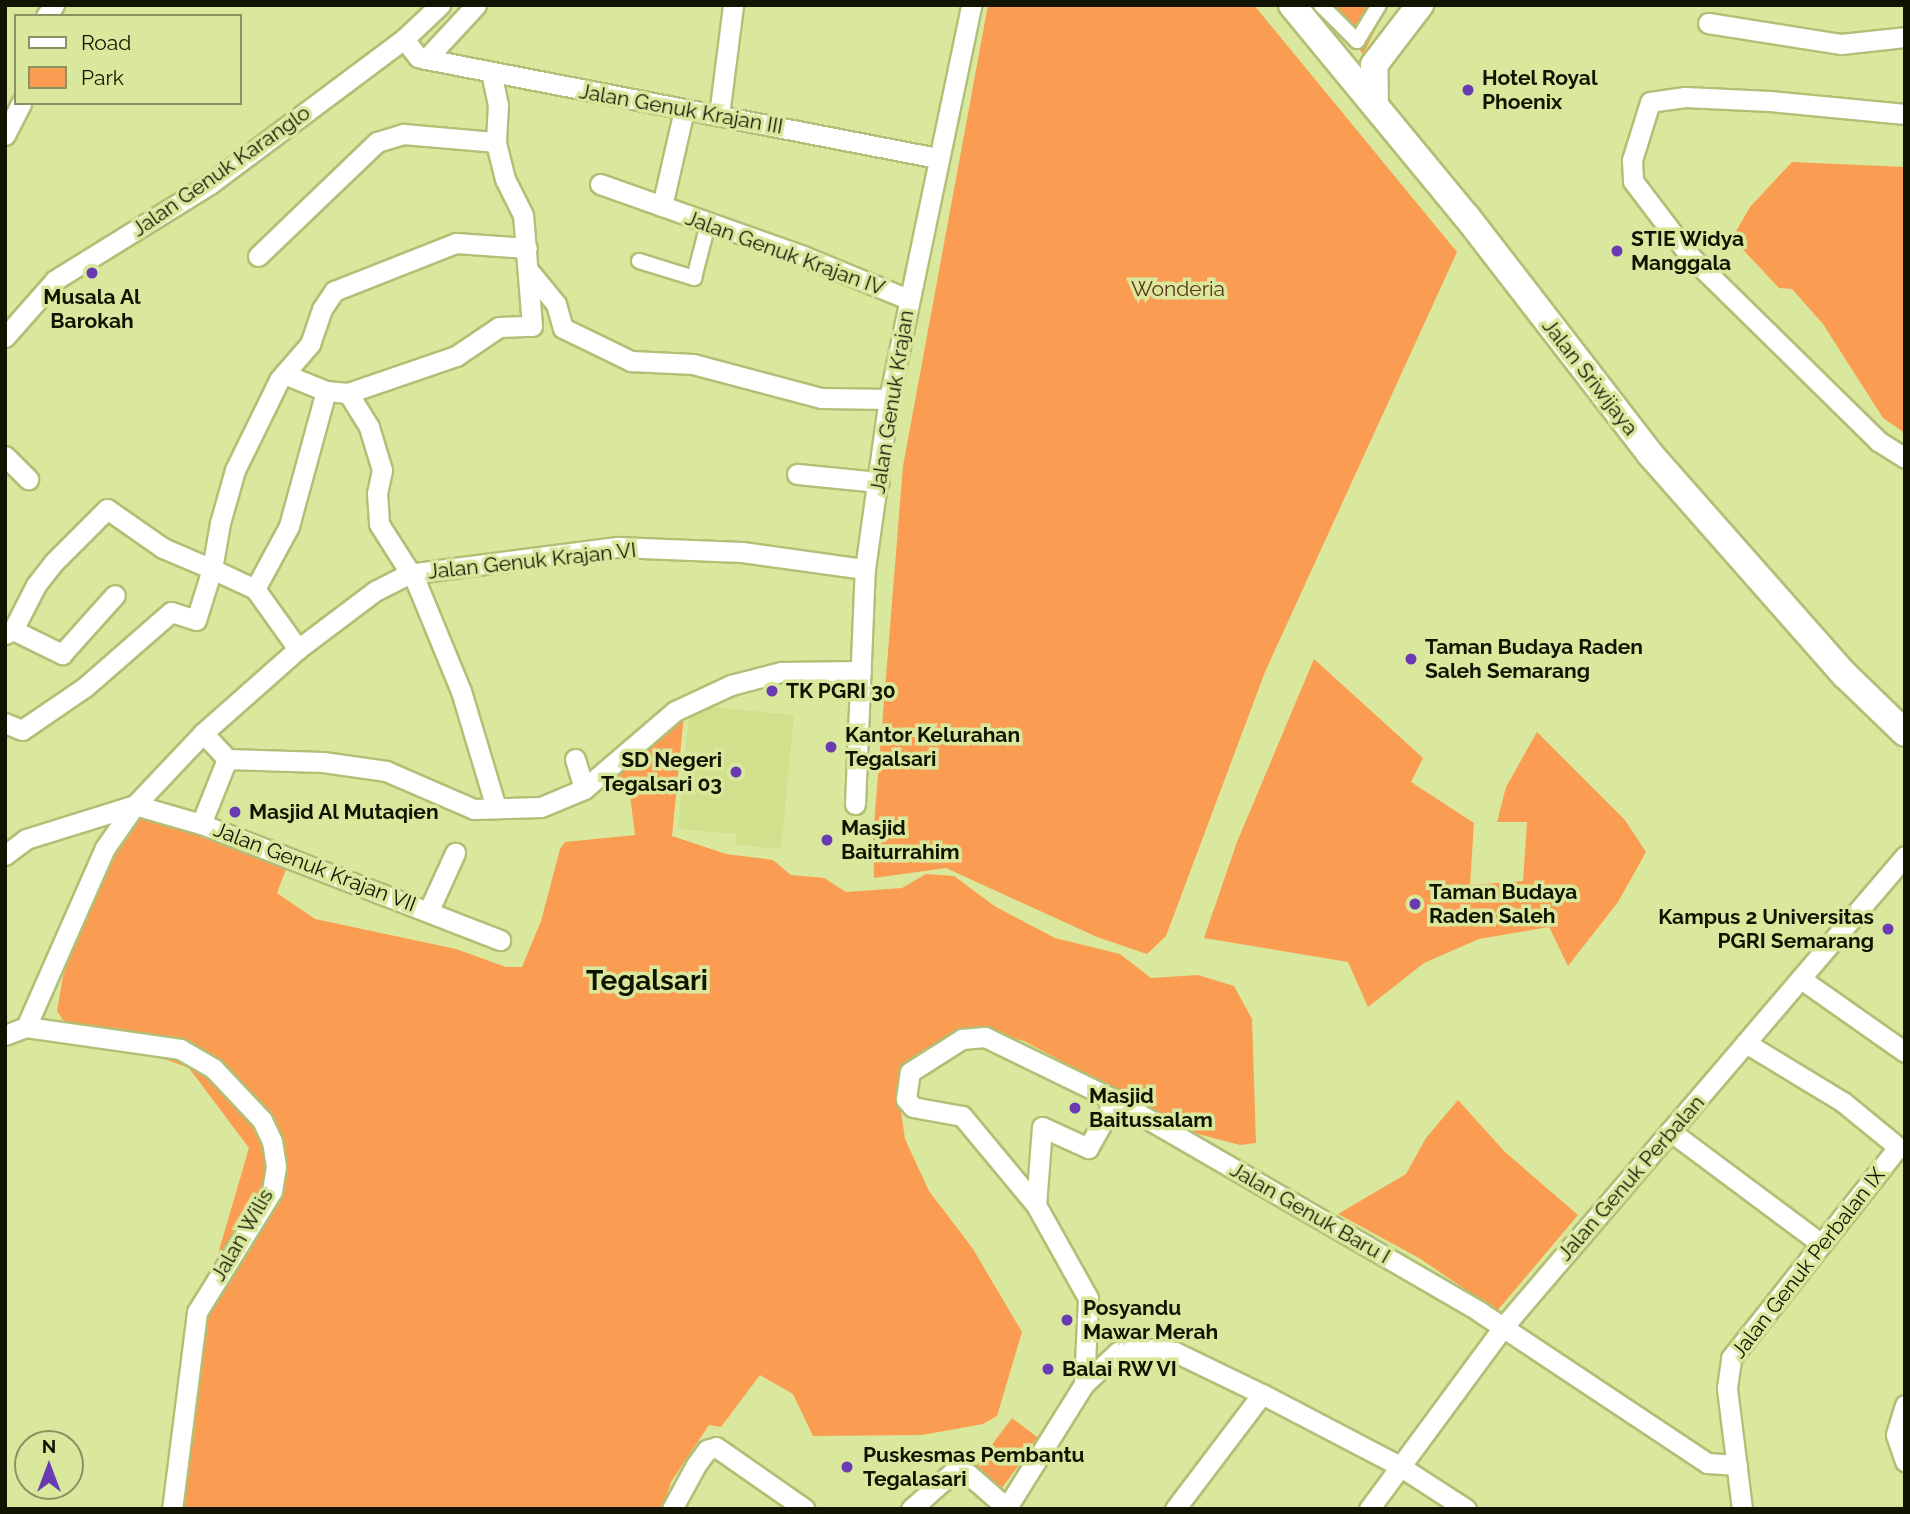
<!DOCTYPE html>
<style>
body{margin:0}
#map{position:relative;width:1910px;height:1514px;overflow:hidden;background:#dae89e;font-family:Raleway,sans-serif}
div>[style]{position:absolute}
[style*='--x']{left:calc(var(--x)*1px);top:calc(var(--y)*1px);width:calc(var(--w)*1px);rotate:calc(var(--a)*1deg)}
.built>*{inset:0;background:#d1e08d}
.green>*{inset:0;background:#fa9d52;transform-origin:0 0}
.roads{filter:drop-shadow(2px 0 #b2bf76) drop-shadow(-2px 0 #b2bf76) drop-shadow(0 2px #b2bf76) drop-shadow(0 -2px #b2bf76)}
.pedestrian>*{height:14px;margin:-7px;padding:0 7px;transform-origin:7px;border-radius:7px;background:#fff}
.minor>*{height:19px;margin:-9.5px;padding:0 9.5px;transform-origin:9.5px;border-radius:9.5px;background:#fff}
.secondary>*{height:26px;margin:-13px;padding:0 13px;transform-origin:13px;border-radius:13px;background:#fff}
.dots>*{width:19px;height:19px;translate:-50% -50%;box-sizing:border-box;border:4px solid #dae89e;border-radius:50%}
span{translate:-50% -50%;white-space:nowrap;text-align:center;line-height:1.15;-webkit-text-stroke:7px #dae89e;paint-order:stroke}
.poi-label{font-size:21px;color:#101400;font-weight:700}
.left{translate:0 -50%;text-align:left}
.right{translate:-100% -50%;text-align:right}
.street-label{font-size:21px;color:#101400}
.park-label{font-size:21px;color:#5a3414}
.district-label{font-size:28px;color:#101400;font-weight:700}
.frame{position:absolute;inset:0;border:7px solid #101400;pointer-events:none}
.legend{position:absolute;left:14px;top:14px;width:228px;height:91px;box-sizing:border-box;background:#dae89e;border:2px solid #89935f;margin:0;padding:9px 12px;list-style:none;font-size:21px;color:#101400}
.legend li{display:flex;align-items:center;gap:14px;height:35px}
.legend b{width:35px;border:2px solid #89935f}
.north{position:absolute;left:14px;top:1430px;width:70px;height:70px;box-sizing:border-box;background:#dae89e;border:2px solid #89935f;border-radius:50%;rotate:0deg;font-size:19px;font-weight:700;line-height:28px;text-align:center;color:#101400}
.north::after{content:'';display:block;margin:auto;width:24px;height:32px;background:#693ab1;clip-path:polygon(50% 0,100% 100%,50% 72%,0 100%)}
</style>
<div id="map">
<div class="built">
<div style="clip-path:polygon(690px 705px,794px 715px,781px 849px,735px 845px,736px 834px,678px 829px)"></div>
</div>
<div class="green">
<div style="clip-path:polygon(988px 5px,1254px 5px,1457px 252px,1265px 672px,1166px 936px,1147px 954px,1097px 937px,946px 868px,874px 878px,873px 837px,903px 466px)"></div>
<div style="clip-path:polygon(1324px 5px,1388px 5px,1363px 54px)"></div>
<div style="clip-path:polygon(1792px 162px,1905px 167px,1905px 433px,1883px 418px,1823px 324px,1792px 289px,1779px 288px,1732px 238px,1750px 207px)"></div>
<div style="clip-path:polygon(1314px 659px,1423px 758px,1411px 782px,1474px 823px,1470px 885px,1523px 881px,1527px 822px,1497px 822px,1506px 787px,1537px 732px,1625px 820px,1646px 852px,1618px 902px,1568px 966px,1549px 927px,1479px 939px,1424px 963px,1368px 1007px,1348px 962px,1204px 938px,1237px 842px)"></div>
<div style="clip-path:polygon(684px 715px,672px 836px,726px 854px,773px 860px,791px 875px,824px 878px,846px 892px,902px 888px,926px 874px,954px 876px,996px 907px,1055px 938px,1120px 954px,1151px 978px,1198px 975px,1234px 986px,1252px 1019px,1256px 1143px,1240px 1145px,1198px 1134px,1024px 1041px,990px 1033px,984px 1027px,970px 1028px,936px 1048px,900px 1104px,905px 1139px,929px 1191px,973px 1249px,1022px 1332px,997px 1416px,983px 1424px,922px 1435px,813px 1436px,793px 1394px,760px 1375px,721px 1427px,709px 1425px,671px 1482px,663px 1509px,180px 1509px,208px 1288px,249px 1148px,189px 1068px,87px 1031px,63px 1020px,57px 1011px,63px 976px,86px 910px,119px 835px,131px 821px,147px 818px,178px 824px,288px 864px,277px 893px,315px 919px,456px 949px,506px 967px,522px 967px,541px 921px,560px 849px,565px 842px,635px 835px,629px 788px,610px 789px,603px 786px,605px 780px)"></div>
<div style="clip-path:polygon(1458px 1100px,1505px 1152px,1578px 1215px,1497px 1311px,1419px 1258px,1338px 1214px,1406px 1174px,1426px 1138px)"></div>
<div style="left:1012px;top:1418px;width:34px;height:62px;rotate:37deg"></div>
</div>
<div class="roads">
<div class="pedestrian">
<div style="--x:1321;--y:5;--w:51;--a:45"></div>
<div style="--x:1357;--y:41;--w:42;--a:-58.6"></div>
<div style="--x:639;--y:261;--w:58;--a:17.2"></div>
<div style="--x:694;--y:278;--w:56;--a:-75.5"></div>
</div>
<div class="minor">
<div style="--x:46;--y:16;--w:14;--a:-54"></div>
<div style="--x:1708;--y:23;--w:135;--a:9"></div>
<div style="--x:1841;--y:44;--w:64;--a:-6.2"></div>
<div style="--x:404;--y:39;--w:23;--a:52"></div>
<div style="--x:418;--y:57;--w:8;--a:14"></div>
<div style="--x:426;--y:59;--w:74;--a:-47.2"></div>
<div style="--x:426;--y:59;--w:521;--a:10.96"></div>
<div style="--x:1905;--y:114;--w:136;--a:-174.5"></div>
<div style="--x:1770;--y:101;--w:85;--a:-177.3"></div>
<div style="--x:1685;--y:97;--w:35;--a:172"></div>
<div style="--x:1650;--y:102;--w:61;--a:107.2"></div>
<div style="--x:1632;--y:160;--w:21;--a:87"></div>
<div style="--x:1633;--y:181;--w:94;--a:52.8"></div>
<div style="--x:1690;--y:256;--w:264;--a:44.5"></div>
<div style="--x:1878;--y:441;--w:32;--a:32"></div>
<div style="--x:719;--y:115;--w:111;--a:-82.7"></div>
<div style="--x:5;--y:135;--w:36;--a:-63"></div>
<div style="--x:600;--y:184;--w:215;--a:19.5"></div>
<div style="--x:803;--y:256;--w:113;--a:22.3"></div>
<div style="--x:662;--y:206;--w:98;--a:-77.1"></div>
<div style="--x:258;--y:256;--w:165;--a:-43.8"></div>
<div style="--x:377;--y:142;--w:28;--a:-17"></div>
<div style="--x:404;--y:134;--w:92;--a:5"></div>
<div style="--x:529;--y:271;--w:43;--a:50.7"></div>
<div style="--x:556;--y:304;--w:25;--a:74"></div>
<div style="--x:563;--y:328;--w:76;--a:25.9"></div>
<div style="--x:631;--y:361;--w:62;--a:2.8"></div>
<div style="--x:693;--y:364;--w:132;--a:14.9"></div>
<div style="--x:821;--y:398;--w:68;--a:0.8"></div>
<div style="--x:5;--y:337;--w:76;--a:-48.7"></div>
<div style="--x:55;--y:280;--w:182;--a:-31.8"></div>
<div style="--x:210;--y:184;--w:242;--a:-36.8"></div>
<div style="--x:404;--y:39;--w:50;--a:-43.4"></div>
<div style="--x:284;--y:374;--w:45;--a:22"></div>
<div style="--x:326;--y:391;--w:22;--a:5"></div>
<div style="--x:348;--y:393;--w:114;--a:-18.9"></div>
<div style="--x:456;--y:356;--w:52;--a:-34"></div>
<div style="--x:499;--y:327;--w:33;--a:-2"></div>
<div style="--x:532;--y:326;--w:111;--a:-94.6"></div>
<div style="--x:523;--y:215;--w:40;--a:-116.6"></div>
<div style="--x:505;--y:179;--w:38;--a:-104"></div>
<div style="--x:496;--y:142;--w:37;--a:-87"></div>
<div style="--x:498;--y:105;--w:33;--a:-102"></div>
<div style="--x:348;--y:393;--w:40;--a:58"></div>
<div style="--x:369;--y:427;--w:45;--a:73.2"></div>
<div style="--x:382;--y:470;--w:24;--a:102"></div>
<div style="--x:377;--y:493;--w:31;--a:86"></div>
<div style="--x:379;--y:524;--w:69;--a:57.5"></div>
<div style="--x:416;--y:582;--w:118;--a:67.6"></div>
<div style="--x:461;--y:691;--w:122;--a:73.3"></div>
<div style="--x:5;--y:456;--w:33;--a:45"></div>
<div style="--x:797;--y:474;--w:82;--a:5.6"></div>
<div style="--x:255;--y:589;--w:47;--a:-155.1"></div>
<div style="--x:212;--y:569;--w:47;--a:-80.1"></div>
<div style="--x:220;--y:523;--w:55;--a:-74.2"></div>
<div style="--x:235;--y:470;--w:100;--a:-63.9"></div>
<div style="--x:279;--y:380;--w:48;--a:-49.3"></div>
<div style="--x:310;--y:344;--w:37;--a:-71"></div>
<div style="--x:322;--y:309;--w:22;--a:-56"></div>
<div style="--x:334;--y:291;--w:131;--a:-21.5"></div>
<div style="--x:456;--y:243;--w:71;--a:4"></div>
<div style="--x:13;--y:630;--w:55;--a:26.1"></div>
<div style="--x:62;--y:654;--w:79;--a:-48.1"></div>
<div style="--x:5;--y:634;--w:9;--a:-27"></div>
<div style="--x:13;--y:630;--w:51;--a:-62.9"></div>
<div style="--x:36;--y:585;--w:29;--a:-52"></div>
<div style="--x:54;--y:562;--w:75;--a:-45"></div>
<div style="--x:107;--y:509;--w:68;--a:34.9"></div>
<div style="--x:163;--y:548;--w:53;--a:23.2"></div>
<div style="--x:212;--y:569;--w:53;--a:107.4"></div>
<div style="--x:196;--y:620;--w:26;--a:-162"></div>
<div style="--x:171;--y:612;--w:114;--a:138.9"></div>
<div style="--x:85;--y:687;--w:76;--a:145.7"></div>
<div style="--x:22;--y:730;--w:18;--a:-158"></div>
<div style="--x:298;--y:649;--w:74;--a:-125.6"></div>
<div style="--x:255;--y:589;--w:72;--a:-61.6"></div>
<div style="--x:289;--y:526;--w:140;--a:-74.7"></div>
<div style="--x:203;--y:733;--w:35;--a:47"></div>
<div style="--x:227;--y:759;--w:96;--a:1.8"></div>
<div style="--x:323;--y:762;--w:64;--a:8.1"></div>
<div style="--x:386;--y:771;--w:96;--a:23.4"></div>
<div style="--x:474;--y:809;--w:67;--a:-1.7"></div>
<div style="--x:541;--y:807;--w:47;--a:-22.7"></div>
<div style="--x:584;--y:789;--w:120;--a:-40.6"></div>
<div style="--x:675;--y:711;--w:62;--a:-24.9"></div>
<div style="--x:731;--y:685;--w:52;--a:-14.6"></div>
<div style="--x:781;--y:672;--w:80;--a:-0.7"></div>
<div style="--x:575;--y:759;--w:31;--a:73"></div>
<div style="--x:855;--y:804;--w:235;--a:-87.6"></div>
<div style="--x:865;--y:569;--w:172;--a:-82"></div>
<div style="--x:889;--y:399;--w:402;--a:-78.2"></div>
<div style="--x:201;--y:824;--w:70;--a:-68.2"></div>
<div style="--x:5;--y:855;--w:26;--a:-37"></div>
<div style="--x:26;--y:839;--w:114;--a:-17.3"></div>
<div style="--x:135;--y:805;--w:69;--a:16.1"></div>
<div style="--x:201;--y:824;--w:321;--a:21.2"></div>
<div style="--x:429;--y:910;--w:63;--a:-65.5"></div>
<div style="--x:1801;--y:979;--w:127;--a:35.1"></div>
<div style="--x:26;--y:1027;--w:196;--a:-66.2"></div>
<div style="--x:105;--y:848;--w:52;--a:-55.1"></div>
<div style="--x:135;--y:805;--w:99;--a:-46.6"></div>
<div style="--x:203;--y:733;--w:127;--a:-41.5"></div>
<div style="--x:298;--y:649;--w:96;--a:-37"></div>
<div style="--x:375;--y:591;--w:37;--a:-27"></div>
<div style="--x:408;--y:574;--w:211;--a:-7.4"></div>
<div style="--x:617;--y:547;--w:125;--a:2.3"></div>
<div style="--x:742;--y:552;--w:124;--a:7.9"></div>
<div style="--x:5;--y:1035;--w:22;--a:-21"></div>
<div style="--x:26;--y:1027;--w:156;--a:8.1"></div>
<div style="--x:180;--y:1049;--w:39;--a:30"></div>
<div style="--x:214;--y:1069;--w:70;--a:46.7"></div>
<div style="--x:262;--y:1120;--w:23;--a:65"></div>
<div style="--x:272;--y:1141;--w:25;--a:81"></div>
<div style="--x:276;--y:1166;--w:25;--a:99"></div>
<div style="--x:272;--y:1191;--w:142;--a:121.8"></div>
<div style="--x:197;--y:1312;--w:199;--a:97.2"></div>
<div style="--x:1670;--y:1131;--w:186;--a:36.7"></div>
<div style="--x:1036;--y:1205;--w:78;--a:-85.6"></div>
<div style="--x:1042;--y:1127;--w:51;--a:24.5"></div>
<div style="--x:1088;--y:1148;--w:55;--a:-60.6"></div>
<div style="--x:1084;--y:1384;--w:86;--a:-87.3"></div>
<div style="--x:1088;--y:1298;--w:107;--a:-119.2"></div>
<div style="--x:1036;--y:1205;--w:116;--a:-129.7"></div>
<div style="--x:962;--y:1116;--w:50;--a:-169.6"></div>
<div style="--x:913;--y:1107;--w:11;--a:-131"></div>
<div style="--x:906;--y:1099;--w:27;--a:-82"></div>
<div style="--x:910;--y:1072;--w:62;--a:-32.4"></div>
<div style="--x:962;--y:1039;--w:23;--a:-5"></div>
<div style="--x:985;--y:1037;--w:144;--a:25.9"></div>
<div style="--x:1115;--y:1100;--w:422;--a:30.1"></div>
<div style="--x:1480;--y:1312;--w:273;--a:33.6"></div>
<div style="--x:1707;--y:1463;--w:30;--a:4"></div>
<div style="--x:1905;--y:1405;--w:31;--a:107"></div>
<div style="--x:1896;--y:1435;--w:28;--a:71"></div>
<div style="--x:672;--y:1509;--w:50;--a:-61.4"></div>
<div style="--x:696;--y:1465;--w:19;--a:-54"></div>
<div style="--x:707;--y:1450;--w:9;--a:-18"></div>
<div style="--x:716;--y:1447;--w:108;--a:34.9"></div>
<div style="--x:911;--y:1509;--w:55;--a:-41.3"></div>
<div style="--x:952;--y:1473;--w:16;--a:4"></div>
<div style="--x:968;--y:1474;--w:50;--a:41"></div>
<div style="--x:1006;--y:1509;--w:147;--a:-58"></div>
<div style="--x:1084;--y:1384;--w:47;--a:-43.3"></div>
<div style="--x:1118;--y:1352;--w:38;--a:-5"></div>
<div style="--x:1156;--y:1349;--w:19;--a:9"></div>
<div style="--x:1175;--y:1352;--w:97;--a:25.8"></div>
<div style="--x:1262;--y:1394;--w:153;--a:27.6"></div>
<div style="--x:1398;--y:1465;--w:81;--a:32.9"></div>
<div style="--x:1175;--y:1509;--w:144;--a:-52.9"></div>
<div style="--x:1369;--y:1509;--w:227;--a:-53.6"></div>
<div style="--x:1504;--y:1326;--w:618;--a:-49.53"></div>
<div style="--x:1742;--y:1509;--w:122;--a:-97.1"></div>
<div style="--x:1727;--y:1388;--w:30;--a:-82"></div>
<div style="--x:1731;--y:1358;--w:269;--a:-51.6"></div>
<div style="--x:1898;--y:1147;--w:71;--a:-140.7"></div>
<div style="--x:1843;--y:1102;--w:114;--a:-148.7"></div>
</div>
<div class="secondary">
<div style="--x:1292;--y:5;--w:275;--a:50.5"></div>
<div style="--x:1467;--y:217;--w:299;--a:52.3"></div>
<div style="--x:1650;--y:454;--w:295;--a:48.6"></div>
<div style="--x:1845;--y:675;--w:83;--a:44"></div>
<div style="--x:1375;--y:104;--w:39;--a:-91"></div>
<div style="--x:1374;--y:65;--w:76;--a:-52.5"></div>
</div>
</div>
<div class="dots">
<div style="left:1468px;top:90px;background:#693ab1"></div>
<div style="left:1617px;top:251px;background:#693ab1"></div>
<div style="left:92px;top:273px;background:#693ab1"></div>
<div style="left:1411px;top:659px;background:#693ab1"></div>
<div style="left:772px;top:691px;background:#693ab1"></div>
<div style="left:831px;top:747px;background:#693ab1"></div>
<div style="left:736px;top:772px;background:#693ab1"></div>
<div style="left:235px;top:812px;background:#693ab1"></div>
<div style="left:827px;top:840px;background:#693ab1"></div>
<div style="left:1415px;top:904px;background:#693ab1"></div>
<div style="left:1888px;top:929px;background:#693ab1"></div>
<div style="left:1075px;top:1108px;background:#693ab1"></div>
<div style="left:1067px;top:1320px;background:#693ab1"></div>
<div style="left:1048px;top:1369px;background:#693ab1"></div>
<div style="left:847px;top:1467px;background:#693ab1"></div>
</div>
<div class="poi-label">
<span class="left" style="left:1482px;top:90px">Hotel Royal<br>Phoenix</span>
<span class="left" style="left:1631px;top:251px">STIE Widya<br>Manggala</span>
<span style="left:92px;top:309px">Musala Al<br>Barokah</span>
<span class="left" style="left:1425px;top:659px">Taman Budaya Raden<br>Saleh Semarang</span>
<span class="left" style="left:786px;top:691px">TK PGRI 30</span>
<span class="left" style="left:845px;top:747px">Kantor Kelurahan<br>Tegalsari</span>
<span class="right" style="left:722px;top:772px">SD Negeri<br>Tegalsari 03</span>
<span class="left" style="left:249px;top:812px">Masjid Al Mutaqien</span>
<span class="left" style="left:841px;top:840px">Masjid<br>Baiturrahim</span>
<span class="left" style="left:1429px;top:904px">Taman Budaya<br>Raden Saleh</span>
<span class="right" style="left:1874px;top:929px">Kampus 2 Universitas<br>PGRI Semarang</span>
<span class="left" style="left:1089px;top:1108px">Masjid<br>Baitussalam</span>
<span class="left" style="left:1083px;top:1320px">Posyandu<br>Mawar Merah</span>
<span class="left" style="left:1062px;top:1369px">Balai RW VI</span>
<span class="left" style="left:863px;top:1467px">Puskesmas Pembantu<br>Tegalasari</span>
</div>
<div class="street-label">
<span style="left:681px;top:109px;rotate:10deg">Jalan Genuk Krajan III</span>
<span style="left:221px;top:171px;rotate:-35deg">Jalan Genuk Karanglo</span>
<span style="left:785px;top:253px;rotate:20deg">Jalan Genuk Krajan IV</span>
<span style="left:1590px;top:377px;rotate:52deg">Jalan Sriwijaya</span>
<span style="left:892px;top:402px;rotate:-81deg">Jalan Genuk Krajan</span>
<span style="left:532px;top:561px;rotate:-6deg">Jalan Genuk Krajan VI</span>
<span style="left:315px;top:867px;rotate:21deg">Jalan Genuk Krajan VII</span>
<span style="left:1631px;top:1178px;rotate:-49deg">Jalan Genuk Perbalan</span>
<span style="left:1310px;top:1213px;rotate:30deg">Jalan Genuk Baru I</span>
<span style="left:242px;top:1235px;rotate:-60deg">Jalan Wilis</span>
<span style="left:1808px;top:1263px;rotate:-52deg">Jalan Genuk Perbalan IX</span>
</div>
<div class="park-label">
<span style="left:1178px;top:289px">Wonderia</span>
</div>
<div class="district-label">
<span style="left:647px;top:981px">Tegalsari</span>
</div>
<div class="frame"></div>
<ul class="legend">
<li><b style="height:9px;background:#fff"></b>Road</li>
<li><b style="height:19px;background:#fa9d52"></b>Park</li>
</ul>
<div class="north">N</div>
</div>
